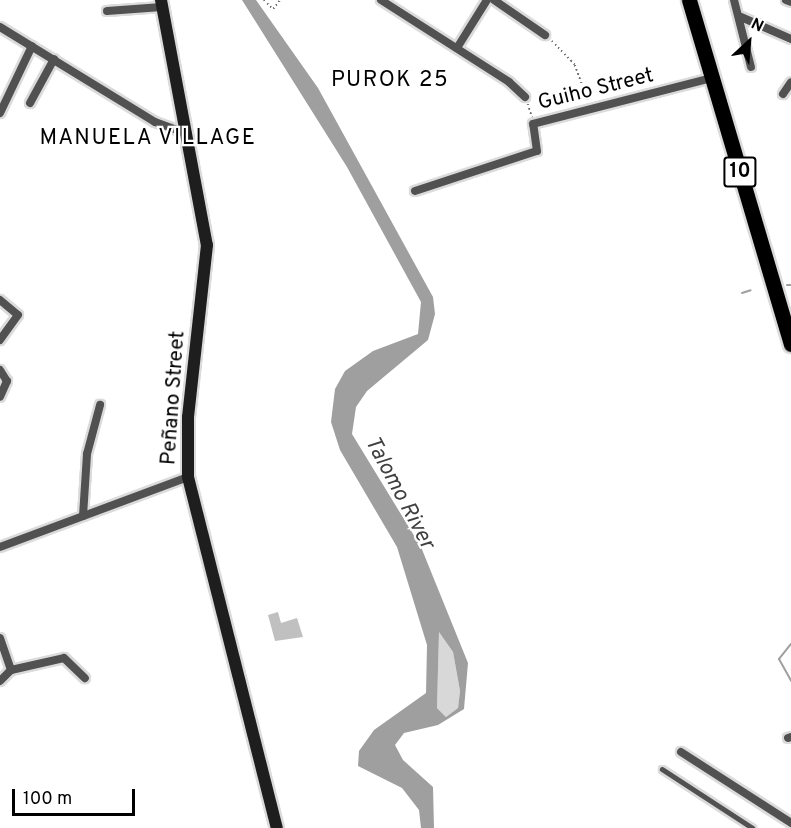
<!DOCTYPE html>
<meta charset="utf-8">
<style>
body{margin:0}
#map{position:relative;width:791px;height:828px;overflow:hidden;background:#fff;font-family:Overpass,sans-serif}
div>[style]{position:absolute}
[style*='--x']{left:calc(var(--x)*1px);top:calc(var(--y)*1px);width:calc(var(--w)*1px);rotate:calc(var(--a)*1deg)}
.green>*{inset:0;background:#d8d8d8}
.water>*{inset:0;background:#9f9f9f}
.stream>*{height:2px;margin:-1px;padding:0 1px;transform-origin:1px;border-radius:1px;background:#9f9f9f}
.building>*{inset:0;background:#c0c0c0}
.path>*{height:1.5px;margin-top:-0.75px;transform-origin:0;background:repeating-linear-gradient(90deg,#737373 0 1.5px,transparent 0 4.5px)}
.roads{filter:drop-shadow(2px 0 #dbdbdb) drop-shadow(-2px 0 #dbdbdb) drop-shadow(0 2px #dbdbdb) drop-shadow(0 -2px #dbdbdb)}
.lane>*{height:4.5px;margin:-2.25px;padding:0 2.25px;transform-origin:2.25px;border-radius:2.25px;background:#515151}
.street>*{height:8px;margin:-4px;padding:0 4px;transform-origin:4px;border-radius:4px;background:#515151}
.secondary>*{height:12px;margin:-6px;padding:0 6px;transform-origin:6px;border-radius:6px;background:#1e1e1e}
.highway>*{height:15px;margin:-7.5px;padding:0 7.5px;transform-origin:7.5px;border-radius:7.5px;background:#000}
span{translate:-50% -50%;white-space:nowrap;text-align:center;line-height:1.15;-webkit-text-stroke:4.5px #fff;paint-order:stroke}
.shield-label span{padding:2px 4px;background:#fff;border:2px solid;border-radius:4px;-webkit-text-stroke-width:0}
.shield-label{font-size:20px;color:#000;font-weight:700}
.street-label{font-size:21px;color:#000}
.neighbourhood-label{font-size:22px;color:#000;letter-spacing:1.5px}
.water-label{font-size:22px;color:#404040;font-style:italic}
.north{position:absolute;left:719px;top:12px;width:60px;height:60px;-webkit-text-stroke:4px #fff;paint-order:stroke;rotate:26deg;font-size:16px;font-weight:700;line-height:24px;text-align:center;color:#000}
.north::after{content:'';display:block;margin:auto;width:21px;height:27px;background:#000;clip-path:polygon(50% 0,100% 100%,50% 72%,0 100%)}
.scale{position:absolute;left:12px;top:789px;width:123px;height:27px;box-sizing:border-box;border:3px solid #000;border-top:0;padding-left:8px;font-size:18px;line-height:21px;white-space:nowrap;color:#000;-webkit-text-stroke:4px #fff;paint-order:stroke}
</style>
<div id="map">
<div class="green">
<div style="clip-path:polygon(439px 632px,453px 652px,460px 691px,458px 708px,446px 717px,437px 708px)"></div>
</div>
<div class="water">
<div style="clip-path:polygon(evenodd,242px 0,256px 0,318px 88px,433px 297px,435px 314px,428px 340px,367px 391px,356px 407px,352px 434px,421px 547px,468px 663px,464px 709px,438px 725px,404px 733px,395px 745px,403px 760px,433px 787px,434px 828px,421px 828px,419px 810px,402px 788px,358px 766px,359px 751px,374px 730px,426px 693px,427px 645px,397px 547px,340px 450px,331px 422px,335px 389px,345px 371px,373px 351px,418px 334px,421px 302px,347px 167px,242px 0,439px 632px,453px 652px,460px 691px,458px 708px,446px 717px,437px 708px,439px 632px)"></div>
</div>
<div class="stream">
<div style="--x:787;--y:285;--w:4;--a:0"></div>
<div style="--x:742;--y:293;--w:9;--a:-18"></div>
<div style="--x:791;--y:644;--w:19;--a:129"></div>
<div style="--x:779;--y:659;--w:25;--a:61"></div>
</div>
<div class="building">
<div style="clip-path:polygon(278px 612px,281px 623px,297px 618px,303px 637px,275px 641px,268px 615px)"></div>
</div>
<div class="path">
<div style="--x:264;--y:0;--w:13;--a:45"></div>
<div style="--x:273;--y:9;--w:11;--a:-52"></div>
<div style="--x:552;--y:41;--w:33;--a:46"></div>
<div style="--x:575;--y:65;--w:37;--a:70"></div>
<div style="--x:528;--y:104;--w:14;--a:73"></div>
</div>
<div class="roads">
<div class="lane">
<div style="--x:662;--y:769;--w:108;--a:33"></div>
</div>
<div class="street">
<div style="--x:381;--y:0;--w:152;--a:32.6"></div>
<div style="--x:509;--y:82;--w:22;--a:43"></div>
<div style="--x:494;--y:0;--w:62;--a:34.5"></div>
<div style="--x:734;--y:0;--w:69;--a:75.8"></div>
<div style="--x:786;--y:0;--w:5;--a:22"></div>
<div style="--x:107;--y:11;--w:55;--a:-4.2"></div>
<div style="--x:741;--y:17;--w:55;--a:23.7"></div>
<div style="--x:0;--y:27;--w:182;--a:31.5"></div>
<div style="--x:155;--y:122;--w:35;--a:20"></div>
<div style="--x:457;--y:48;--w:57;--a:-58"></div>
<div style="--x:783;--y:94;--w:14;--a:-56"></div>
<div style="--x:30;--y:103;--w:50;--a:-61.4"></div>
<div style="--x:0;--y:113;--w:74;--a:-64.5"></div>
<div style="--x:415;--y:191;--w:128;--a:-18.2"></div>
<div style="--x:537;--y:151;--w:27;--a:-98"></div>
<div style="--x:533;--y:124;--w:185;--a:-14.4"></div>
<div style="--x:0;--y:300;--w:23;--a:40"></div>
<div style="--x:18;--y:315;--w:31;--a:126"></div>
<div style="--x:0;--y:370;--w:13;--a:58"></div>
<div style="--x:7;--y:381;--w:17;--a:114"></div>
<div style="--x:83;--y:516;--w:62;--a:-86.3"></div>
<div style="--x:87;--y:454;--w:51;--a:-75.1"></div>
<div style="--x:0;--y:547;--w:201;--a:-20.4"></div>
<div style="--x:0;--y:638;--w:34;--a:71"></div>
<div style="--x:11;--y:670;--w:54;--a:-12.8"></div>
<div style="--x:64;--y:658;--w:29;--a:44"></div>
<div style="--x:0;--y:681;--w:16;--a:-45"></div>
<div style="--x:788;--y:738;--w:3;--a:-18"></div>
<div style="--x:681;--y:752;--w:131;--a:32.8"></div>
</div>
<div class="secondary">
<div style="--x:161;--y:0;--w:249;--a:79.4"></div>
<div style="--x:207;--y:245;--w:173;--a:96.3"></div>
<div style="--x:188;--y:417;--w:60;--a:90"></div>
<div style="--x:188;--y:477;--w:362;--a:75.8"></div>
</div>
<div class="highway">
<div style="--x:689;--y:0;--w:359;--a:73.5"></div>
</div>
</div>
<div class="shield-label">
<span style="left:740px;top:172px">10</span>
</div>
<div class="street-label">
<span style="left:596px;top:90px;rotate:-14deg">Guiho Street</span>
<span style="left:174px;top:398px;rotate:-86deg">Peñano Street</span>
</div>
<div class="neighbourhood-label">
<span style="left:390px;top:81px">PUROK 25</span>
<span style="left:148px;top:139px">MANUELA VILLAGE</span>
</div>
<div class="water-label">
<span style="left:399px;top:493px;rotate:62deg">Talomo River</span>
</div>
<div class="north">N</div>
<div class="scale">100 m</div>
</div>
